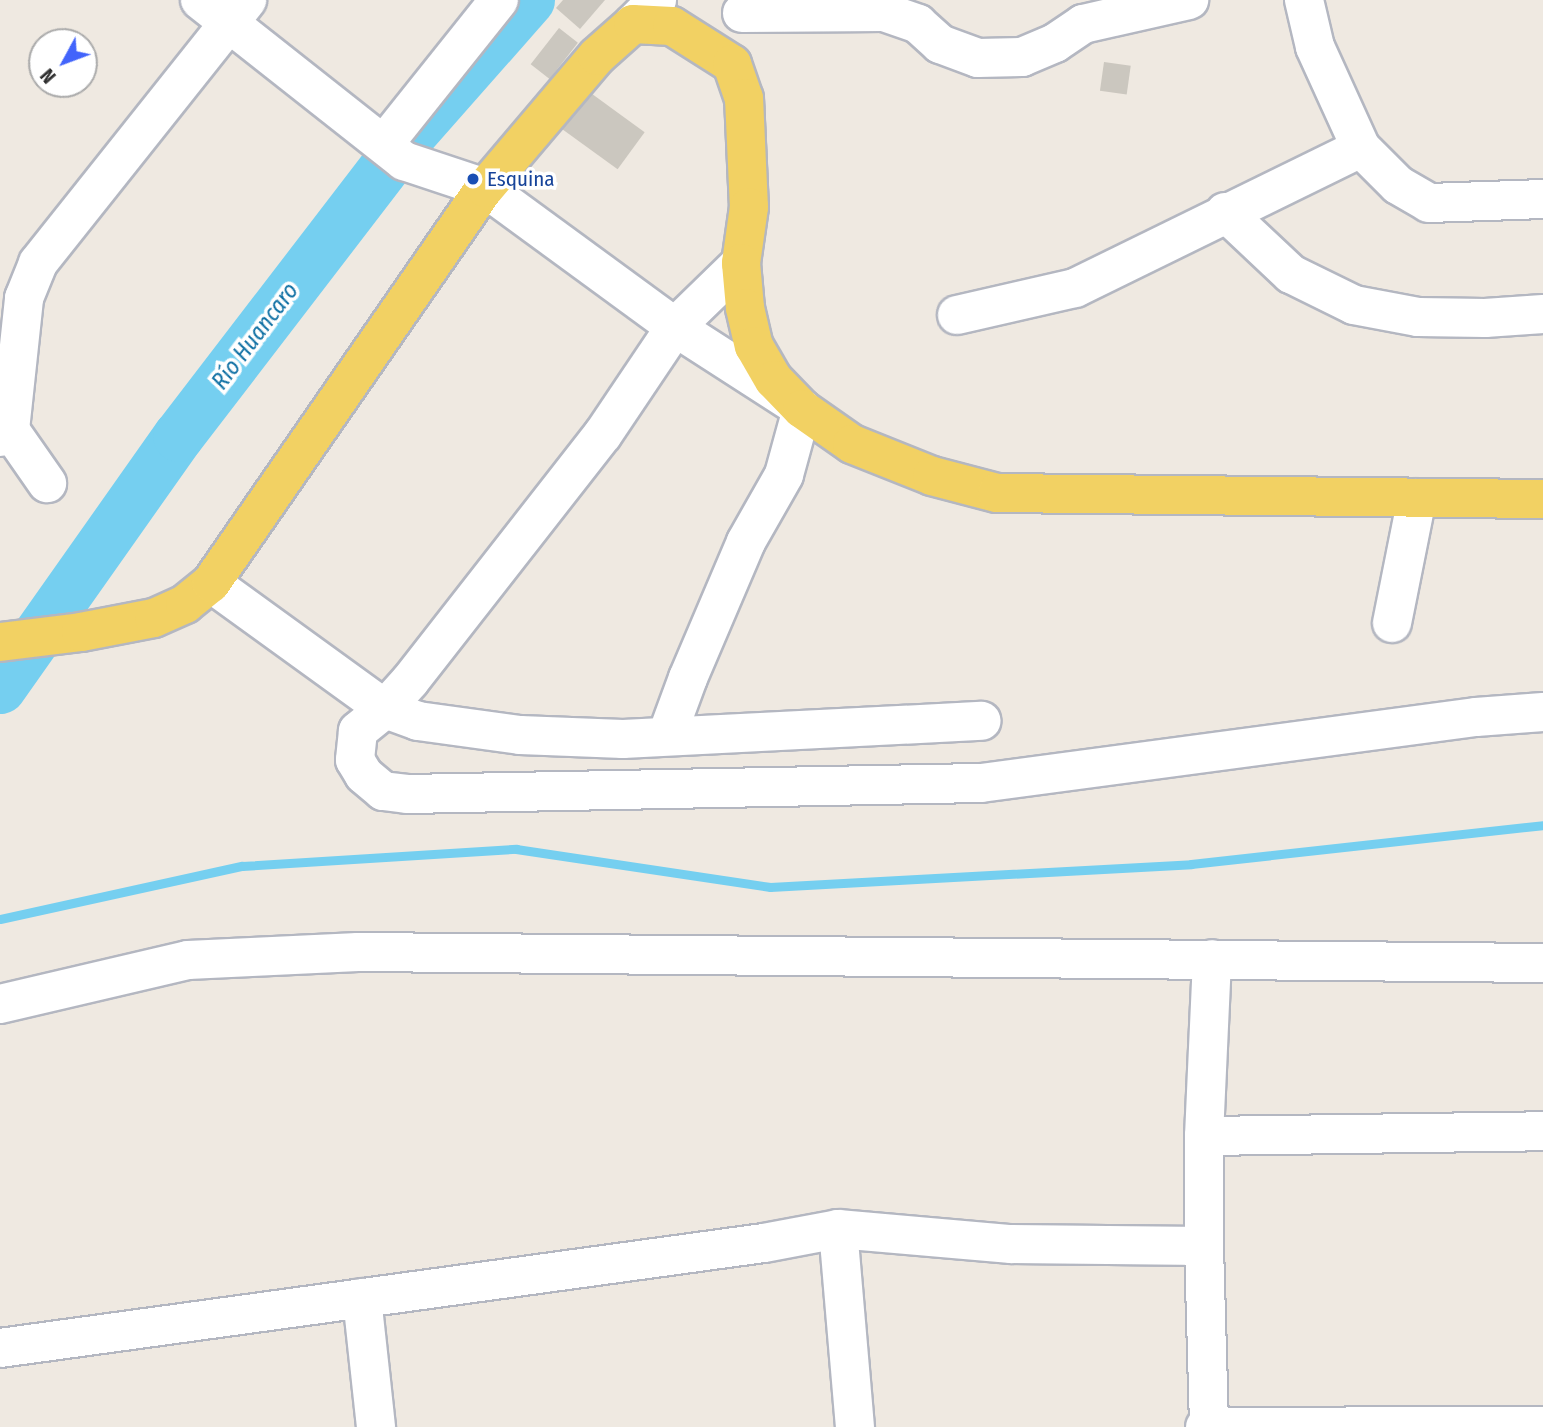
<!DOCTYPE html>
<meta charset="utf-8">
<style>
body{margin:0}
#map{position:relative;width:1543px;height:1427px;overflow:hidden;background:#efe9e1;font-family:"Fira Sans Condensed",sans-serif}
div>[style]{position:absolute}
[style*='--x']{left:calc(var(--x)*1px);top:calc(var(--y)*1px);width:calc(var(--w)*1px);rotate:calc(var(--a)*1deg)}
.stream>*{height:9px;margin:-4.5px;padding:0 4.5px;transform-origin:4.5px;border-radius:4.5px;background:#75cff0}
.river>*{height:51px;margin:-25.5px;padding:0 25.5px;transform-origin:25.5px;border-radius:25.5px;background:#75cff0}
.building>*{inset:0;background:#cbc7bf;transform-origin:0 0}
.roads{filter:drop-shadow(2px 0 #b4b7c1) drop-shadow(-2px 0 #b4b7c1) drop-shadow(0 2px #b4b7c1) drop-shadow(0 -2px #b4b7c1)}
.minor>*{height:38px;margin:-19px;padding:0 19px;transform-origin:19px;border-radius:19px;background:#fff}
.major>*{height:38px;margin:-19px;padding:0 19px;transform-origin:19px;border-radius:19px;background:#f2d163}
.dots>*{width:19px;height:19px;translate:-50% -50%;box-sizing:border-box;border:4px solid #fff;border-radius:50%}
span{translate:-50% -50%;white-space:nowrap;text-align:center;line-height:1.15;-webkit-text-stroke:7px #fff;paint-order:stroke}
.transit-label{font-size:21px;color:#164399}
.left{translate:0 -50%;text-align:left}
.water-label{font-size:23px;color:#0d6fa3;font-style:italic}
.north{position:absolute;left:28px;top:28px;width:70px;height:70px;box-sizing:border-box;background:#fff;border:2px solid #ababab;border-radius:50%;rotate:229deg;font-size:19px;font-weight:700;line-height:28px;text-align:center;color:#2e2e2e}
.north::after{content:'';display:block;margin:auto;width:24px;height:32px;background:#4264fb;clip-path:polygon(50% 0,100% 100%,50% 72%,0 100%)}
</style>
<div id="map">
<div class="stream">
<div style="--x:0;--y:919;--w:248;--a:-12.4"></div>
<div style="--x:242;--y:866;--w:275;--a:-3.6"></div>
<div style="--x:516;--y:849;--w:257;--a:8.5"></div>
<div style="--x:770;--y:887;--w:422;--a:-3.1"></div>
<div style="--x:1191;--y:864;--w:354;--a:-6.3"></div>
</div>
<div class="river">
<div style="--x:0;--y:688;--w:309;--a:-54.8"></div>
<div style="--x:178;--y:436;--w:368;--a:-52.5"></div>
<div style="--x:402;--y:144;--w:192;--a:-48.6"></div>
</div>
<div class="building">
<div style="clip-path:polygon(563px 0,605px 0,580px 29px,556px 8px)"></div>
<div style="left:559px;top:28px;width:24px;height:46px;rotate:38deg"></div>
<div style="left:1104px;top:62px;width:27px;height:29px;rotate:8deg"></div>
<div style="left:588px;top:91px;width:70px;height:46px;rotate:36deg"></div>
</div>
<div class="roads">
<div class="minor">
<div style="--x:200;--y:0;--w:260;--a:38.3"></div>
<div style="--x:404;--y:161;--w:85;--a:18.4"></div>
<div style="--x:485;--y:188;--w:235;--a:36.2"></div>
<div style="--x:675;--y:327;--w:151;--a:32.8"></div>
<div style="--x:802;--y:409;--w:68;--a:105.3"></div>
<div style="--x:784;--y:475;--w:77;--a:119.6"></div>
<div style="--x:746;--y:542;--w:148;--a:113.1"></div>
<div style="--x:688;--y:678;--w:61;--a:110.2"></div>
<div style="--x:1304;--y:0;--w:48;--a:76.8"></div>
<div style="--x:1315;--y:47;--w:111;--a:65.5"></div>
<div style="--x:1361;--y:148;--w:52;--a:45"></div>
<div style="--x:1398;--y:185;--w:36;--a:30"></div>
<div style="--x:1429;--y:203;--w:114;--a:-2"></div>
<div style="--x:742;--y:13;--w:142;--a:-0.4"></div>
<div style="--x:884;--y:12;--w:36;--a:19"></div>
<div style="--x:918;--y:24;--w:30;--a:42"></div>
<div style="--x:940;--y:44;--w:40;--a:20.2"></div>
<div style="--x:978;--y:58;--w:44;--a:-1.3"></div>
<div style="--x:1022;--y:57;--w:36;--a:-23"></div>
<div style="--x:1055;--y:43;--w:34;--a:-34"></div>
<div style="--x:1083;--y:24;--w:109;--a:-12.8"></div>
<div style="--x:633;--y:24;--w:34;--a:-45"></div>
<div style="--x:384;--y:144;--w:184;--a:-51.4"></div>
<div style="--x:1225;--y:212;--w:91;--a:43.2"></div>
<div style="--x:1291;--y:274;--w:70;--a:26.2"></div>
<div style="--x:1354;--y:305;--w:65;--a:10.6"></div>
<div style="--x:1418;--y:317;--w:67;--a:0.9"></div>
<div style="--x:1485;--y:318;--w:58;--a:-3.9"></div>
<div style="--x:741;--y:263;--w:92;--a:135.9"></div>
<div style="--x:675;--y:327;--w:129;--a:123.9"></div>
<div style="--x:603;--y:434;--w:313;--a:128"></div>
<div style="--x:410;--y:681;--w:38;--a:132"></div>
<div style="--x:385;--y:709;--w:35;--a:141"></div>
<div style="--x:358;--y:731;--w:29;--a:96"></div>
<div style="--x:355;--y:760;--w:17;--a:59"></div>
<div style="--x:364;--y:775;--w:25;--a:40"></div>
<div style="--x:383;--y:791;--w:24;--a:7"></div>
<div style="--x:407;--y:794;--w:574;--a:-1.1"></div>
<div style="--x:981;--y:783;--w:499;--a:-7.6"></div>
<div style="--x:1476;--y:717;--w:67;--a:-4.3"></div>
<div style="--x:957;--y:315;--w:121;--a:-12.9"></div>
<div style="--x:1075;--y:288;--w:318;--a:-26.1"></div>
<div style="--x:10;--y:430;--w:65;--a:55.1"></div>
<div style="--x:0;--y:437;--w:12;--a:-35"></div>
<div style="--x:10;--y:430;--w:133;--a:-83.9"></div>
<div style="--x:24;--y:298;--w:38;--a:-68"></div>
<div style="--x:38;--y:263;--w:336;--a:-51.5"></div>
<div style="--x:211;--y:583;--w:215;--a:35.9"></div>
<div style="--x:385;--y:709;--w:35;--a:20"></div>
<div style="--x:418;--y:721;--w:103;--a:7.8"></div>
<div style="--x:520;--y:735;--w:103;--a:2.2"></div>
<div style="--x:623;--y:739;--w:359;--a:-2.9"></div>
<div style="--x:1392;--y:623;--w:127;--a:-78.7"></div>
<div style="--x:0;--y:1004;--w:193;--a:-13.2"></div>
<div style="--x:188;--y:960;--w:170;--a:-2.7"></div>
<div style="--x:358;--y:952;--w:1185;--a:0.53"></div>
<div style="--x:1204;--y:1136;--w:339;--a:-0.8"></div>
<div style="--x:838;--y:1229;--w:199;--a:85.1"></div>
<div style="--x:1204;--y:1246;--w:110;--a:-90"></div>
<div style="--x:1204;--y:1136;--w:177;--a:-87.4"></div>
<div style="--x:362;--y:1298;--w:130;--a:83.8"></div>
<div style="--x:0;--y:1348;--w:771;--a:-7.83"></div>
<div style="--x:764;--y:1243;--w:75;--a:-10.7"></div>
<div style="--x:838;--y:1229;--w:174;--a:5"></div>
<div style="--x:1011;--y:1244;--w:193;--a:0.6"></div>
<div style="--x:1204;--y:1246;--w:181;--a:88.4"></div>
<div style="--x:1205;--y:1427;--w:338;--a:-0.2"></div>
</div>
<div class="major">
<div style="--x:0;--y:642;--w:82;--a:-7"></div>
<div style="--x:81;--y:632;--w:74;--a:-10.9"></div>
<div style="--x:154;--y:618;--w:34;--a:-24"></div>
<div style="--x:185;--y:604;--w:33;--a:-39"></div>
<div style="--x:211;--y:583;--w:481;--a:-55.3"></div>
<div style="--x:485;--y:188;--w:173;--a:-49.7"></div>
<div style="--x:597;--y:56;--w:48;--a:-41.6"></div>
<div style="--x:633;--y:24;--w:39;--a:3"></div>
<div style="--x:672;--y:26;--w:71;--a:32.3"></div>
<div style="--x:732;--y:64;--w:36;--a:71"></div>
<div style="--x:744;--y:98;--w:109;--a:87.4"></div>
<div style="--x:749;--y:207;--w:57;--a:98.1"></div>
<div style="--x:741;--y:263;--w:45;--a:84.9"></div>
<div style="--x:745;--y:308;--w:39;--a:77"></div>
<div style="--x:754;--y:346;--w:39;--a:60"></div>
<div style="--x:774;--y:380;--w:40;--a:46"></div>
<div style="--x:802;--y:409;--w:61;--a:35"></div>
<div style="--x:852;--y:444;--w:86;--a:21.8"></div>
<div style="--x:932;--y:476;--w:67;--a:14.7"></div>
<div style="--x:997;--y:493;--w:546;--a:0.63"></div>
</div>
</div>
<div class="dots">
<div style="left:473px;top:179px;background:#1a4fb4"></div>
</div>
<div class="transit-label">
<span class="left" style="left:487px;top:179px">Esquina</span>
</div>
<div class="water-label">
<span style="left:255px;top:336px;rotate:-53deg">Río Huancaro</span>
</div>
<div class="north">N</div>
</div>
